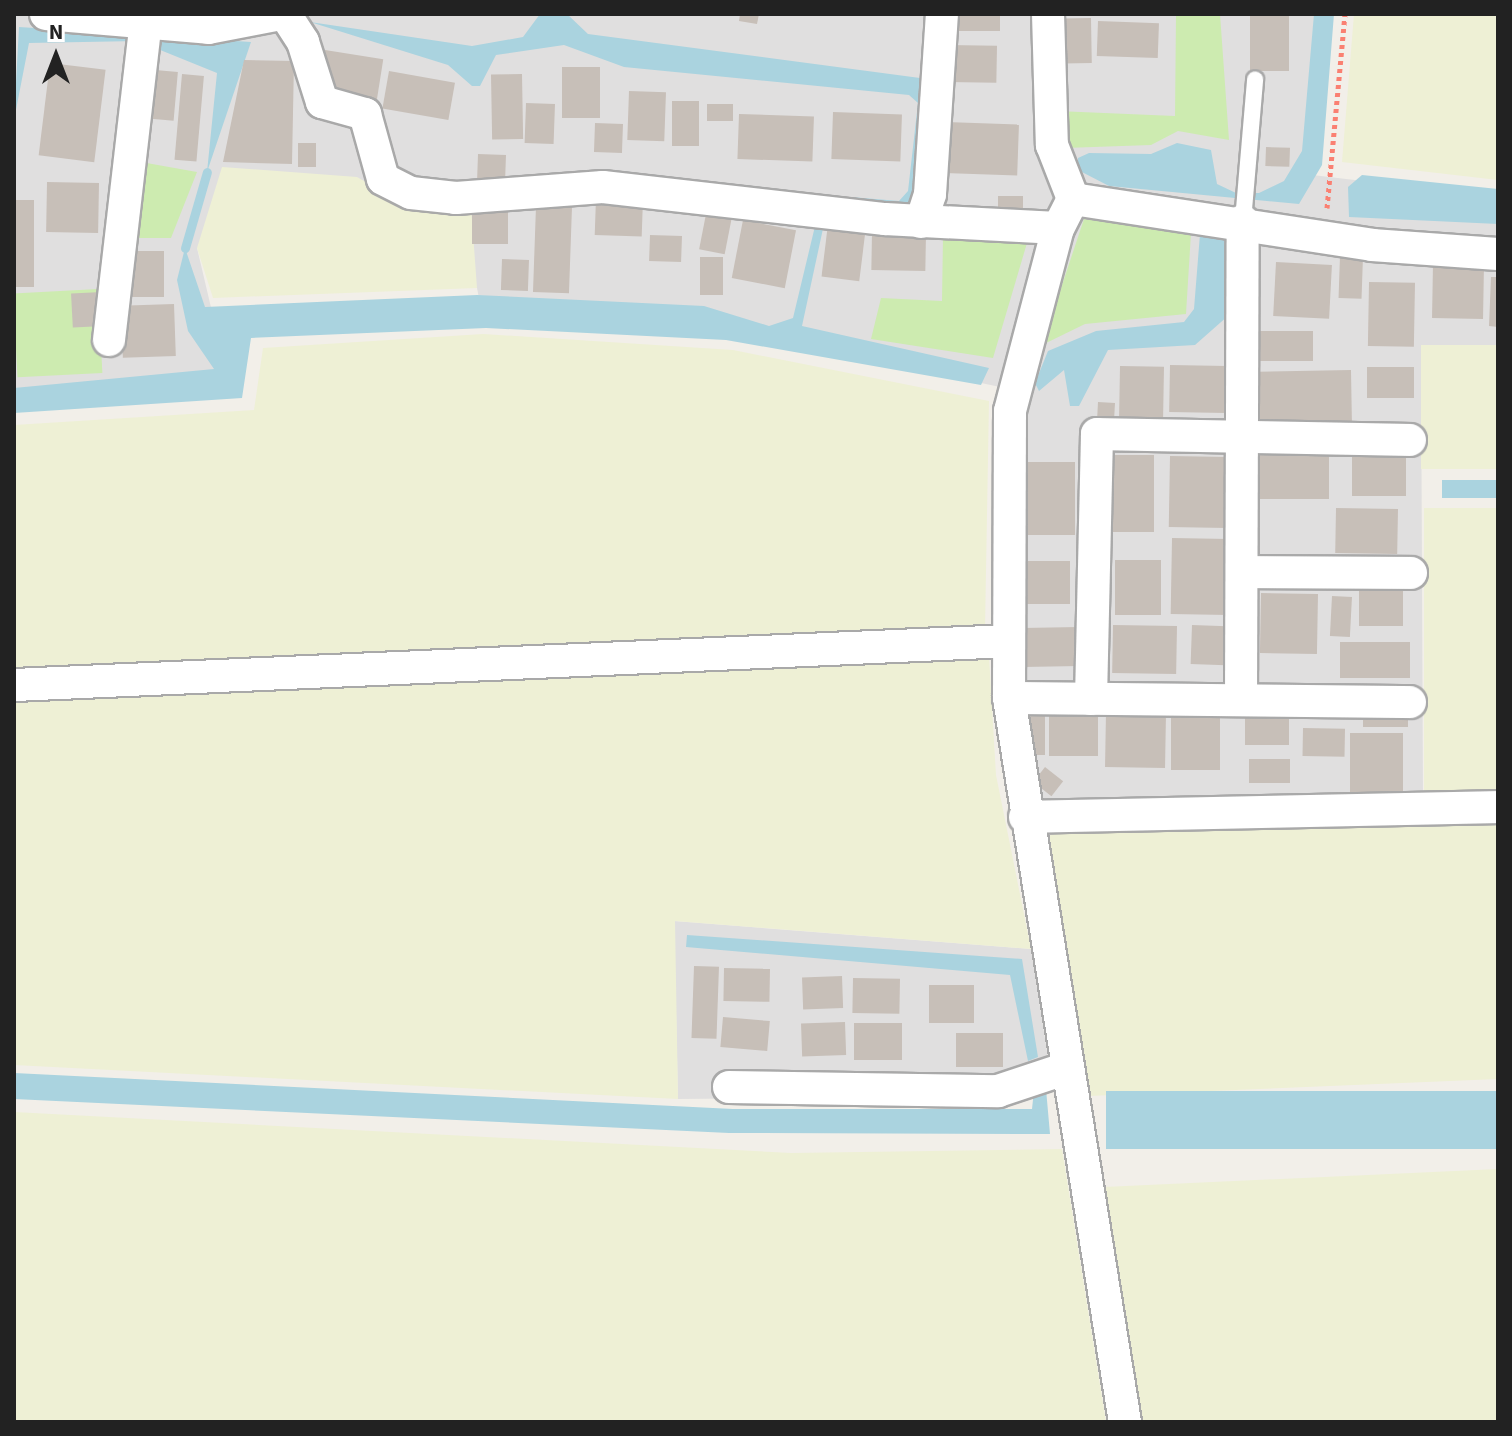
<!DOCTYPE html>
<style>
body{margin:0}
#map{position:relative;width:1512px;height:1436px;overflow:hidden;background:#f2efe9;font-family:"Source Sans 3",sans-serif}
div>[style]{position:absolute}
[style*='--x']{left:calc(var(--x)*1px);top:calc(var(--y)*1px);width:calc(var(--w)*1px);rotate:calc(var(--a)*1deg)}
.residential>*{inset:0;background:#e0dfdf}
.farmland>*{inset:0;background:#eef0d5;transform-origin:0 0}
.grass>*{inset:0;background:#cdebb0;transform-origin:0 0}
.water>*{inset:0;background:#aad3df;transform-origin:0 0}
.stream>*{height:9px;margin:-4.5px;padding:0 4.5px;transform-origin:4.5px;border-radius:4.5px;background:#aad3df}
.building>*{inset:0;background:#c7bfb8;transform-origin:0 0}
.path>*{height:5px;margin-top:-2.5px;transform-origin:0;background:repeating-linear-gradient(90deg,#fa8072 0 4px,transparent 0 8px)}
.roads{filter:drop-shadow(2px 0 #a9a9a9) drop-shadow(-2px 0 #a9a9a9) drop-shadow(0 2px #a9a9a9) drop-shadow(0 -2px #a9a9a9)}
.service>*{height:16px;margin:-8px;padding:0 8px;transform-origin:8px;border-radius:8px;background:#fff}
.minor>*{height:32px;margin:-16px;padding:0 16px;transform-origin:16px;border-radius:16px;background:#fff}
span{translate:-50% -50%;white-space:nowrap;text-align:center;line-height:1.15;-webkit-text-stroke:7px #fff;paint-order:stroke}
.frame{position:absolute;inset:0;border:16px solid #222;pointer-events:none}
.north{position:absolute;left:16px;top:16px;width:80px;height:80px;-webkit-text-stroke:6px #fff;paint-order:stroke;rotate:0deg;font-size:22px;font-weight:700;line-height:32px;text-align:center;color:#222}
.north::after{content:'';display:block;margin:auto;width:28px;height:36px;background:#222;clip-path:polygon(50% 0,100% 100%,50% 72%,0 100%)}
</style>
<div id="map">
<div class="residential">
<div style="clip-path:polygon(14px 14px,1320px 14px,1304px 174px,1498px 197px,1498px 345px,1421px 347px,1423px 801px,1035px 805px,1021px 688px,1024px 392px,728px 330px,481px 308px,477px 288px,197px 248px,229px 384px,14px 395px)"></div>
<div style="clip-path:polygon(674px 921px,1031px 949px,1049px 1064px,1009px 1096px,678px 1099px)"></div>
</div>
<div class="farmland">
<div style="clip-path:polygon(1354px 14px,1498px 14px,1498px 180px,1342px 162px)"></div>
<div style="clip-path:polygon(222px 167px,357px 177px,403px 203px,471px 206px,477px 288px,213px 298px,197px 248px)"></div>
<div style="clip-path:polygon(483px 334px,733px 350px,989px 401px,985px 629px,14px 673px,14px 425px,254px 410px,263px 348px)"></div>
<div style="left:1498px;top:345px;width:124px;height:77px;rotate:90deg"></div>
<div style="left:1498px;top:508px;width:291px;height:74px;rotate:90deg"></div>
<div style="clip-path:polygon(989px 656px,996px 775px,1031px 949px,675px 921px,678px 1099px,14px 1065px,14px 701px)"></div>
<div style="clip-path:polygon(1498px 823px,1498px 1079px,1089px 1096px,1044px 841px,1062px 825px)"></div>
<div style="clip-path:polygon(14px 1112px,791px 1153px,1062px 1149px,1106px 1422px,14px 1422px)"></div>
<div style="clip-path:polygon(1498px 1169px,1498px 1422px,1139px 1422px,1104px 1187px)"></div>
</div>
<div class="grass">
<div style="clip-path:polygon(1176px 14px,1220px 14px,1229px 140px,1178px 131px,1151px 145px,1065px 148px,1057px 111px,1175px 116px)"></div>
<div style="clip-path:polygon(141px 162px,197px 172px,171px 238px,126px 238px)"></div>
<div style="clip-path:polygon(1084px 219px,1191px 233px,1186px 314px,1085px 324px,1042px 345px)"></div>
<div style="clip-path:polygon(943px 236px,1027px 243px,993px 358px,871px 339px,881px 298px,942px 301px)"></div>
<div style="left:98px;top:289px;width:84px;height:85px;rotate:87deg"></div>
</div>
<div class="water">
<div style="clip-path:polygon(540px 14px,567px 14px,588px 34px,920px 78px,926px 89px,915px 201px,902px 212px,847px 202px,851px 197px,899px 201px,908px 191px,918px 103px,909px 95px,624px 67px,564px 45px,496px 55px,480px 86px,472px 86px,448px 65px,310px 22px,472px 46px,523px 37px)"></div>
<div style="clip-path:polygon(1314px 14px,1334px 14px,1322px 165px,1299px 204px,1109px 186px,1078px 170px,1078px 158px,1089px 153px,1151px 154px,1177px 143px,1211px 150px,1217px 184px,1236px 193px,1259px 193px,1284px 181px,1302px 151px)"></div>
<div style="clip-path:polygon(19px 27px,251px 42px,207px 172px,217px 73px,138px 41px,29px 43px,14px 120px)"></div>
<div style="clip-path:polygon(1362px 175px,1498px 189px,1498px 224px,1349px 217px,1348px 187px)"></div>
<div style="clip-path:polygon(816px 222px,824px 224px,802px 326px,989px 368px,981px 385px,726px 340px,486px 328px,251px 338px,242px 398px,14px 413px,14px 388px,214px 369px,188px 331px,177px 280px,185px 248px,205px 307px,477px 295px,704px 306px,769px 326px,793px 318px)"></div>
<div style="clip-path:polygon(1200px 234px,1228px 235px,1229px 315px,1195px 345px,1108px 350px,1079px 406px,1070px 406px,1064px 370px,1039px 391px,1035px 383px,1048px 351px,1096px 331px,1184px 322px,1194px 309px)"></div>
<div style="left:1498px;top:480px;width:18px;height:56px;rotate:90deg"></div>
<div style="clip-path:polygon(687px 935px,1022px 959px,1038px 1057px,1028px 1061px,1010px 975px,686px 947px)"></div>
<div style="clip-path:polygon(14px 1073px,733px 1109px,1032px 1109px,1034px 1090px,1046px 1089px,1050px 1134px,729px 1133px,14px 1099px)"></div>
<div style="left:1498px;top:1091px;width:58px;height:392px;rotate:90deg"></div>
</div>
<div class="stream">
<div style="--x:185;--y:248;--w:79;--a:-73.9"></div>
</div>
<div class="building">
<div style="clip-path:polygon(740px 14px,759px 14px,757px 24px,739px 21px)"></div>
<div style="left:950px;top:14px;width:50px;height:17px"></div>
<div style="left:1250px;top:14px;width:39px;height:57px"></div>
<div style="left:1091px;top:18px;width:45px;height:29px;rotate:89deg"></div>
<div style="left:1098px;top:21px;width:61px;height:35px;rotate:2deg"></div>
<div style="left:948px;top:45px;width:49px;height:37px;rotate:1deg"></div>
<div style="left:325px;top:50px;width:59px;height:42px;rotate:9deg"></div>
<div style="clip-path:polygon(244px 60px,294px 61px,292px 164px,223px 162px)"></div>
<div style="left:50px;top:63px;width:56px;height:93px;rotate:7deg"></div>
<div style="left:562px;top:67px;width:38px;height:51px"></div>
<div style="left:144px;top:69px;width:34px;height:49px;rotate:5deg"></div>
<div style="left:389px;top:71px;width:67px;height:38px;rotate:10deg"></div>
<div style="left:182px;top:74px;width:22px;height:86px;rotate:5deg"></div>
<div style="left:522px;top:74px;width:65px;height:31px;rotate:89deg"></div>
<div style="left:629px;top:91px;width:37px;height:49px;rotate:2deg"></div>
<div style="left:672px;top:101px;width:27px;height:45px"></div>
<div style="left:526px;top:103px;width:29px;height:40px;rotate:2deg"></div>
<div style="left:707px;top:104px;width:26px;height:17px"></div>
<div style="left:833px;top:112px;width:69px;height:47px;rotate:2deg"></div>
<div style="left:739px;top:114px;width:75px;height:45px;rotate:2deg"></div>
<div style="left:946px;top:122px;width:73px;height:51px;rotate:2deg"></div>
<div style="left:595px;top:123px;width:28px;height:29px;rotate:2deg"></div>
<div style="left:298px;top:143px;width:18px;height:24px"></div>
<div style="left:1266px;top:147px;width:24px;height:19px;rotate:2deg"></div>
<div style="left:478px;top:154px;width:28px;height:38px;rotate:2deg"></div>
<div style="left:47px;top:182px;width:52px;height:50px;rotate:1deg"></div>
<div style="left:998px;top:196px;width:25px;height:21px"></div>
<div style="left:596px;top:198px;width:47px;height:37px;rotate:2deg"></div>
<div style="left:14px;top:200px;width:20px;height:87px"></div>
<div style="left:472px;top:204px;width:36px;height:40px"></div>
<div style="left:536px;top:206px;width:36px;height:86px;rotate:2deg"></div>
<div style="left:706px;top:214px;width:26px;height:36px;rotate:11deg"></div>
<div style="left:743px;top:220px;width:54px;height:59px;rotate:11deg"></div>
<div style="left:828px;top:224px;width:38px;height:53px;rotate:7deg"></div>
<div style="left:872px;top:232px;width:54px;height:38px;rotate:1deg"></div>
<div style="left:650px;top:235px;width:32px;height:26px;rotate:2deg"></div>
<div style="left:119px;top:251px;width:45px;height:46px"></div>
<div style="left:1340px;top:256px;width:23px;height:42px;rotate:2deg"></div>
<div style="left:700px;top:257px;width:23px;height:38px"></div>
<div style="left:502px;top:259px;width:27px;height:31px;rotate:2deg"></div>
<div style="left:1276px;top:262px;width:56px;height:54px;rotate:3deg"></div>
<div style="left:1433px;top:263px;width:51px;height:55px;rotate:1deg"></div>
<div style="clip-path:polygon(1491px 277px,1498px 277px,1498px 327px,1489px 326px)"></div>
<div style="left:1369px;top:282px;width:46px;height:64px;rotate:1deg"></div>
<div style="left:102px;top:292px;width:34px;height:31px;rotate:87deg"></div>
<div style="left:174px;top:304px;width:52px;height:53px;rotate:88deg"></div>
<div style="left:1255px;top:331px;width:58px;height:30px"></div>
<div style="left:1170px;top:365px;width:57px;height:47px;rotate:1deg"></div>
<div style="left:1120px;top:366px;width:44px;height:57px;rotate:1deg"></div>
<div style="left:1367px;top:367px;width:47px;height:31px"></div>
<div style="left:1351px;top:370px;width:55px;height:94px;rotate:89deg"></div>
<div style="left:1098px;top:402px;width:17px;height:26px;rotate:3deg"></div>
<div style="left:1352px;top:452px;width:54px;height:44px"></div>
<div style="left:1329px;top:454px;width:45px;height:72px;rotate:90deg"></div>
<div style="left:1154px;top:455px;width:77px;height:46px;rotate:90deg"></div>
<div style="left:1170px;top:456px;width:58px;height:71px;rotate:1deg"></div>
<div style="left:1025px;top:462px;width:50px;height:73px"></div>
<div style="left:1336px;top:508px;width:62px;height:45px;rotate:1deg"></div>
<div style="left:1172px;top:538px;width:57px;height:76px;rotate:1deg"></div>
<div style="left:1115px;top:560px;width:46px;height:55px"></div>
<div style="left:1023px;top:561px;width:47px;height:43px"></div>
<div style="left:1359px;top:583px;width:44px;height:43px"></div>
<div style="left:1261px;top:593px;width:57px;height:60px;rotate:1deg"></div>
<div style="left:1332px;top:596px;width:20px;height:40px;rotate:3deg"></div>
<div style="left:1113px;top:625px;width:64px;height:48px;rotate:1deg"></div>
<div style="left:1192px;top:625px;width:35px;height:39px;rotate:2deg"></div>
<div style="left:1079px;top:627px;width:39px;height:57px;rotate:89deg"></div>
<div style="left:1340px;top:642px;width:70px;height:36px"></div>
<div style="left:1049px;top:706px;width:49px;height:50px"></div>
<div style="left:1023px;top:708px;width:22px;height:47px"></div>
<div style="left:1106px;top:712px;width:60px;height:55px;rotate:1deg"></div>
<div style="left:1171px;top:712px;width:49px;height:58px"></div>
<div style="left:1363px;top:712px;width:45px;height:15px"></div>
<div style="left:1245px;top:714px;width:44px;height:31px"></div>
<div style="left:1303px;top:728px;width:42px;height:28px;rotate:1deg"></div>
<div style="left:1350px;top:733px;width:53px;height:62px"></div>
<div style="left:1249px;top:759px;width:41px;height:24px"></div>
<div style="left:1045px;top:767px;width:23px;height:19px;rotate:38deg"></div>
<div style="left:694px;top:966px;width:25px;height:72px;rotate:2deg"></div>
<div style="left:724px;top:968px;width:46px;height:33px;rotate:1deg"></div>
<div style="left:842px;top:976px;width:32px;height:40px;rotate:88deg"></div>
<div style="left:853px;top:978px;width:47px;height:35px;rotate:1deg"></div>
<div style="left:929px;top:985px;width:45px;height:38px"></div>
<div style="left:723px;top:1017px;width:47px;height:30px;rotate:5deg"></div>
<div style="left:845px;top:1022px;width:33px;height:44px;rotate:88deg"></div>
<div style="left:854px;top:1023px;width:48px;height:37px"></div>
<div style="left:956px;top:1033px;width:47px;height:34px"></div>
</div>
<div class="path">
<div style="--x:1327;--y:208;--w:195;--a:-84.7"></div>
</div>
<div class="roads">
<div class="service">
<div style="--x:1243;--y:221;--w:142;--a:-85.1"></div>
</div>
<div class="minor">
<div style="--x:46;--y:14;--w:163;--a:4.9"></div>
<div style="--x:208;--y:28;--w:74;--a:-10.9"></div>
<div style="--x:285;--y:14;--w:33;--a:57"></div>
<div style="--x:303;--y:42;--w:63;--a:72.4"></div>
<div style="--x:322;--y:102;--w:45;--a:15.6"></div>
<div style="--x:365;--y:114;--w:67;--a:74.5"></div>
<div style="--x:383;--y:179;--w:31;--a:27"></div>
<div style="--x:411;--y:193;--w:45;--a:6.3"></div>
<div style="--x:456;--y:198;--w:147;--a:-4.3"></div>
<div style="--x:603;--y:187;--w:284;--a:6.5"></div>
<div style="--x:885;--y:219;--w:173;--a:3"></div>
<div style="--x:1048;--y:14;--w:131;--a:88.3"></div>
<div style="--x:1052;--y:145;--w:58;--a:68.7"></div>
<div style="--x:1073;--y:199;--w:33;--a:117"></div>
<div style="--x:1058;--y:228;--w:189;--a:104.7"></div>
<div style="--x:1010;--y:411;--w:287;--a:90.2"></div>
<div style="--x:1009;--y:698;--w:733;--a:80.9"></div>
<div style="--x:1073;--y:199;--w:303;--a:8.7"></div>
<div style="--x:1372;--y:245;--w:126;--a:4.1"></div>
<div style="--x:921;--y:222;--w:29;--a:-72"></div>
<div style="--x:930;--y:194;--w:180;--a:-86.2"></div>
<div style="--x:109;--y:340;--w:320;--a:-83.4"></div>
<div style="--x:1244;--y:572;--w:167;--a:0.3"></div>
<div style="--x:14;--y:685;--w:995;--a:-2.53"></div>
<div style="--x:1009;--y:698;--w:401;--a:0.6"></div>
<div style="--x:1091;--y:699;--w:265;--a:-88.7"></div>
<div style="--x:1097;--y:434;--w:313;--a:1.1"></div>
<div style="--x:1241;--y:700;--w:479;--a:-89.8"></div>
<div style="--x:1025;--y:817;--w:473;--a:-1.2"></div>
<div style="--x:729;--y:1087;--w:269;--a:0.9"></div>
<div style="--x:998;--y:1091;--w:73;--a:-18.4"></div>
</div>
</div>
<div class="frame"></div>
<div class="north">N</div>
</div>
